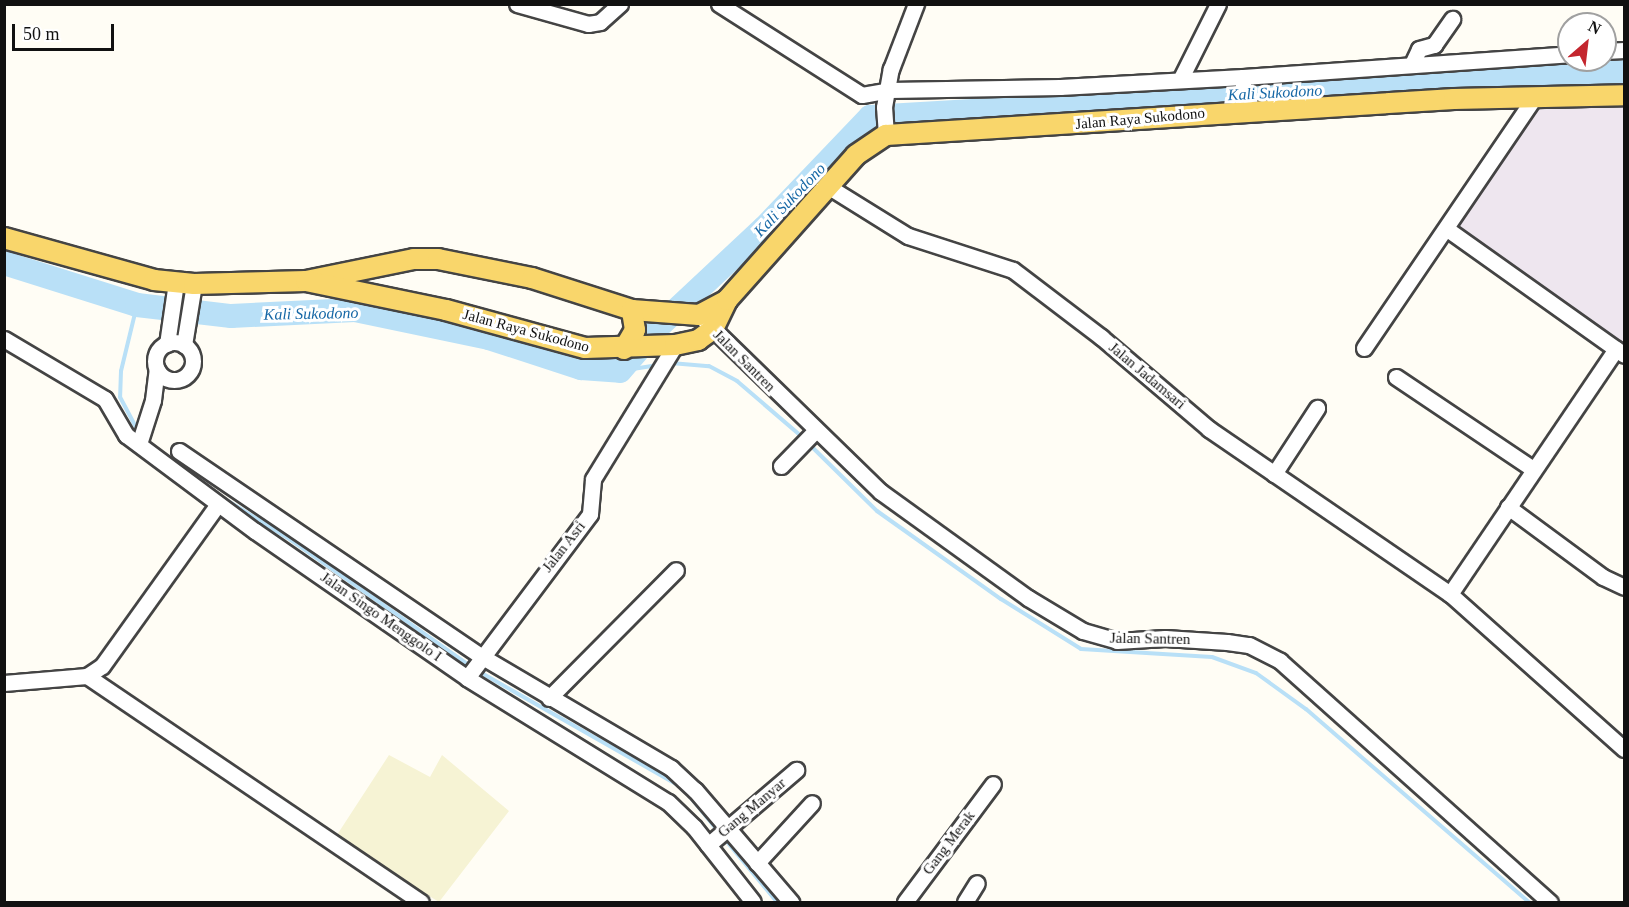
<!DOCTYPE html>
<style>
body{margin:0}
#map{position:relative;width:1629px;height:907px;overflow:hidden;background:#fffdf5;font-family:Georgia,serif}
div>[style]{position:absolute}
[style*='--x']{left:calc(var(--x)*1px);top:calc(var(--y)*1px);width:calc(var(--w)*1px);rotate:calc(var(--a)*1deg)}
.industrial>*{inset:0;background:#eee6ef}
.farmland>*{inset:0;background:#f6f3d4}
.stream>*{height:4px;margin:-2px;padding:0 2px;transform-origin:2px;border-radius:2px;background:#b9e0f7}
.river>*{height:24px;margin:-12px;padding:0 12px;transform-origin:12px;border-radius:12px;background:#b9e0f7}
.roads{filter:drop-shadow(2px 0 #444) drop-shadow(-2px 0 #444) drop-shadow(0 2px #444) drop-shadow(0 -2px #444)}
.minor>*{height:15px;margin:-7.5px;padding:0 7.5px;transform-origin:7.5px;border-radius:7.5px;background:#fff}
.minor>.ring{margin:-7.5px;padding:0;box-sizing:content-box;background:none;border:15px solid #fff;border-radius:50%}
.major>*{height:20px;margin:-10px;padding:0 10px;transform-origin:10px;border-radius:10px;background:#f9d66b}
span{translate:-50% -50%;white-space:nowrap;text-align:center;line-height:1.15;-webkit-text-stroke:6px #fff;paint-order:stroke}
.street-label{font-size:15px;color:#111}
.water-label{font-size:16px;color:#1768a6;font-style:italic}
.frame{position:absolute;inset:0;border:6px solid #111;pointer-events:none}
.north{position:absolute;left:1557px;top:12px;width:60px;height:60px;box-sizing:border-box;background:#fff;border:2px solid #a0a0a0;border-radius:50%;rotate:28deg;font-size:16px;font-weight:700;line-height:24px;text-align:center;color:#111}
.north::after{content:'';display:block;margin:auto;width:21px;height:27px;background:#c4262e;clip-path:polygon(50% 0,100% 100%,50% 72%,0 100%)}
.scale{position:absolute;left:12px;top:24px;width:102px;height:27px;box-sizing:border-box;border:3px solid #111;border-top:0;padding-left:8px;font-size:18px;line-height:21px;white-space:nowrap;color:#111;-webkit-text-stroke:4px #fff;paint-order:stroke}
</style>
<div id="map">
<div class="industrial">
<div style="clip-path:polygon(1624px 104px,1624px 349px,1454px 223px,1536px 107px)"></div>
</div>
<div class="farmland">
<div style="clip-path:polygon(389px 755px,430px 777px,442px 755px,509px 811px,439px 902px,335px 838px)"></div>
</div>
<div class="stream">
<div style="--x:137;--y:305;--w:68;--a:103.6"></div>
<div style="--x:121;--y:371;--w:26;--a:92"></div>
<div style="--x:120;--y:397;--w:41;--a:62.2"></div>
<div style="--x:671;--y:363;--w:38;--a:5"></div>
<div style="--x:709;--y:366;--w:32;--a:28"></div>
<div style="--x:737;--y:381;--w:86;--a:40.7"></div>
<div style="--x:620;--y:371;--w:37;--a:-9"></div>
<div style="--x:808;--y:443;--w:97;--a:44.6"></div>
<div style="--x:877;--y:511;--w:152;--a:35.4"></div>
<div style="--x:1001;--y:599;--w:94;--a:32"></div>
<div style="--x:1081;--y:649;--w:131;--a:3.5"></div>
<div style="--x:1212;--y:657;--w:47;--a:20"></div>
<div style="--x:1256;--y:673;--w:62;--a:35.8"></div>
<div style="--x:1306;--y:709;--w:295;--a:40.9"></div>
<div style="--x:220;--y:496;--w:84;--a:31.8"></div>
<div style="--x:291;--y:540;--w:221;--a:35.1"></div>
<div style="--x:478;--y:671;--w:236;--a:29.7"></div>
<div style="--x:683;--y:788;--w:55;--a:50.9"></div>
<div style="--x:723;--y:837;--w:85;--a:50.3"></div>
</div>
<div class="river">
<div style="--x:4;--y:263;--w:139;--a:17.5"></div>
<div style="--x:137;--y:305;--w:95;--a:6.7"></div>
<div style="--x:231;--y:316;--w:124;--a:-2.8"></div>
<div style="--x:355;--y:310;--w:137;--a:11.8"></div>
<div style="--x:489;--y:338;--w:97;--a:18.1"></div>
<div style="--x:581;--y:368;--w:39;--a:4"></div>
<div style="--x:620;--y:371;--w:58;--a:-49.2"></div>
<div style="--x:658;--y:327;--w:146;--a:-43.1"></div>
<div style="--x:765;--y:227;--w:152;--a:-46.3"></div>
<div style="--x:870;--y:117;--w:755;--a:-3.42"></div>
</div>
<div class="roads">
<div class="minor">
<div style="--x:517;--y:4;--w:74;--a:15.7"></div>
<div style="--x:588;--y:24;--w:12;--a:-9"></div>
<div style="--x:600;--y:22;--w:27;--a:-42"></div>
<div style="--x:719;--y:4;--w:169;--a:32.5"></div>
<div style="--x:862;--y:95;--w:28;--a:-10"></div>
<div style="--x:890;--y:90;--w:170;--a:-1"></div>
<div style="--x:1060;--y:87;--w:183;--a:-3.1"></div>
<div style="--x:1243;--y:77;--w:327;--a:-4"></div>
<div style="--x:1605;--y:51;--w:19;--a:-3"></div>
<div style="--x:1413;--y:62;--w:14;--a:-65"></div>
<div style="--x:1419;--y:49;--w:16;--a:-15"></div>
<div style="--x:1434;--y:45;--w:32;--a:-55"></div>
<div style="--x:1180;--y:80;--w:85;--a:-63.4"></div>
<div style="--x:1243;--y:111;--w:34;--a:-90"></div>
<div style="--x:886;--y:135;--w:28;--a:-94"></div>
<div style="--x:884;--y:107;--w:39;--a:-80"></div>
<div style="--x:891;--y:69;--w:70;--a:-69"></div>
<div style="--x:829;--y:187;--w:93;--a:31.8"></div>
<div style="--x:908;--y:236;--w:110;--a:17.9"></div>
<div style="--x:1013;--y:270;--w:111;--a:37.3"></div>
<div style="--x:1101;--y:337;--w:142;--a:40.4"></div>
<div style="--x:1209;--y:429;--w:292;--a:34.4"></div>
<div style="--x:1450;--y:594;--w:233;--a:41.7"></div>
<div style="--x:1447;--y:229;--w:217;--a:35.4"></div>
<div style="--x:705;--y:321;--w:245;--a:44.2"></div>
<div style="--x:881;--y:492;--w:181;--a:35.8"></div>
<div style="--x:1028;--y:598;--w:64;--a:31"></div>
<div style="--x:1083;--y:631;--w:35;--a:16"></div>
<div style="--x:1117;--y:641;--w:48;--a:-3.6"></div>
<div style="--x:1165;--y:638;--w:62;--a:3.7"></div>
<div style="--x:1227;--y:642;--w:22;--a:8"></div>
<div style="--x:1249;--y:645;--w:35;--a:27"></div>
<div style="--x:1280;--y:661;--w:362;--a:41.8"></div>
<div style="--x:4;--y:339;--w:117;--a:30.7"></div>
<div style="--x:105;--y:399;--w:42;--a:59.7"></div>
<div style="--x:126;--y:435;--w:161;--a:36.7"></div>
<div style="--x:255;--y:531;--w:258;--a:34.7"></div>
<div style="--x:467;--y:678;--w:236;--a:31.7"></div>
<div style="--x:668;--y:802;--w:36;--a:44"></div>
<div style="--x:694;--y:827;--w:95;--a:51.8"></div>
<div class="ring" style="left:155px;top:342px;width:23px;height:23px"></div>
<div style="--x:167;--y:344;--w:63;--a:-81.7"></div>
<div style="--x:184;--y:345;--w:62;--a:-80.7"></div>
<div style="--x:1364;--y:348;--w:302;--a:-55.8"></div>
<div style="--x:1396;--y:377;--w:165;--a:33.9"></div>
<div style="--x:139;--y:444;--w:46;--a:-72.3"></div>
<div style="--x:153;--y:400;--w:31;--a:-83"></div>
<div style="--x:179;--y:451;--w:365;--a:34.2"></div>
<div style="--x:481;--y:656;--w:221;--a:30.5"></div>
<div style="--x:671;--y:768;--w:33;--a:43"></div>
<div style="--x:695;--y:790;--w:148;--a:49.4"></div>
<div style="--x:781;--y:466;--w:49;--a:-45.8"></div>
<div style="--x:1274;--y:474;--w:79;--a:-56.9"></div>
<div style="--x:1508;--y:507;--w:118;--a:36.4"></div>
<div style="--x:1603;--y:577;--w:23;--a:25"></div>
<div style="--x:1450;--y:594;--w:296;--a:-55.9"></div>
<div style="--x:87;--y:676;--w:403;--a:34.1"></div>
<div style="--x:467;--y:678;--w:205;--a:-53.1"></div>
<div style="--x:590;--y:514;--w:35;--a:-85"></div>
<div style="--x:593;--y:479;--w:157;--a:-58.5"></div>
<div style="--x:4;--y:683;--w:83;--a:-4.8"></div>
<div style="--x:87;--y:676;--w:18;--a:-34"></div>
<div style="--x:102;--y:666;--w:199;--a:-54.4"></div>
<div style="--x:549;--y:698;--w:180;--a:-45.2"></div>
<div style="--x:708;--y:845;--w:116;--a:-40.4"></div>
<div style="--x:757;--y:863;--w:81;--a:-47.5"></div>
<div style="--x:905;--y:902;--w:147;--a:-53.3"></div>
<div style="--x:965;--y:902;--w:22;--a:-58"></div>
</div>
<div class="major">
<div style="--x:4;--y:238;--w:156;--a:15.6"></div>
<div style="--x:154;--y:280;--w:40;--a:5.7"></div>
<div style="--x:194;--y:284;--w:112;--a:-1.5"></div>
<div style="--x:306;--y:281;--w:110;--a:-11.5"></div>
<div style="--x:414;--y:259;--w:24;--a:0"></div>
<div style="--x:438;--y:259;--w:96;--a:11.4"></div>
<div style="--x:532;--y:278;--w:105;--a:17.7"></div>
<div style="--x:632;--y:310;--w:67;--a:4.3"></div>
<div style="--x:699;--y:315;--w:32;--a:-28"></div>
<div style="--x:306;--y:281;--w:143;--a:11.7"></div>
<div style="--x:446;--y:310;--w:144;--a:15.3"></div>
<div style="--x:585;--y:348;--w:90;--a:-1.9"></div>
<div style="--x:675;--y:345;--w:24;--a:-12"></div>
<div style="--x:698;--y:340;--w:19;--a:-36"></div>
<div style="--x:713;--y:329;--w:32;--a:-64"></div>
<div style="--x:727;--y:300;--w:194;--a:-48.3"></div>
<div style="--x:856;--y:155;--w:36;--a:-34"></div>
<div style="--x:886;--y:135;--w:569;--a:-3.63"></div>
<div style="--x:1454;--y:99;--w:170;--a:-1.3"></div>
<div style="--x:624;--y:349;--w:22;--a:-60"></div>
<div style="--x:635;--y:330;--w:20;--a:-99"></div>
</div>
</div>
<div class="street-label">
<span style="left:1140px;top:119px;rotate:-5deg">Jalan Raya Sukodono</span>
<span style="left:526px;top:331px;rotate:15deg">Jalan Raya Sukodono</span>
<span style="left:744px;top:361px;rotate:45deg">Jalan Santren</span>
<span style="left:1147px;top:376px;rotate:40deg">Jalan Jadamsari</span>
<span style="left:564px;top:547px;rotate:-52deg">Jalan Asri</span>
<span style="left:381px;top:617px;rotate:35deg">Jalan Singo Menggolo I</span>
<span style="left:1150px;top:639px;rotate:1deg">Jalan Santren</span>
<span style="left:752px;top:808px;rotate:-40deg">Gang Manyar</span>
<span style="left:949px;top:843px;rotate:-53deg">Gang Merak</span>
</div>
<div class="water-label">
<span style="left:1275px;top:93px;rotate:-3deg">Kali Sukodono</span>
<span style="left:790px;top:200px;rotate:-46deg">Kali Sukodono</span>
<span style="left:311px;top:314px;rotate:-1deg">Kali Sukodono</span>
</div>
<div class="frame"></div>
<div class="north">N</div>
<div class="scale">50 m</div>
</div>
